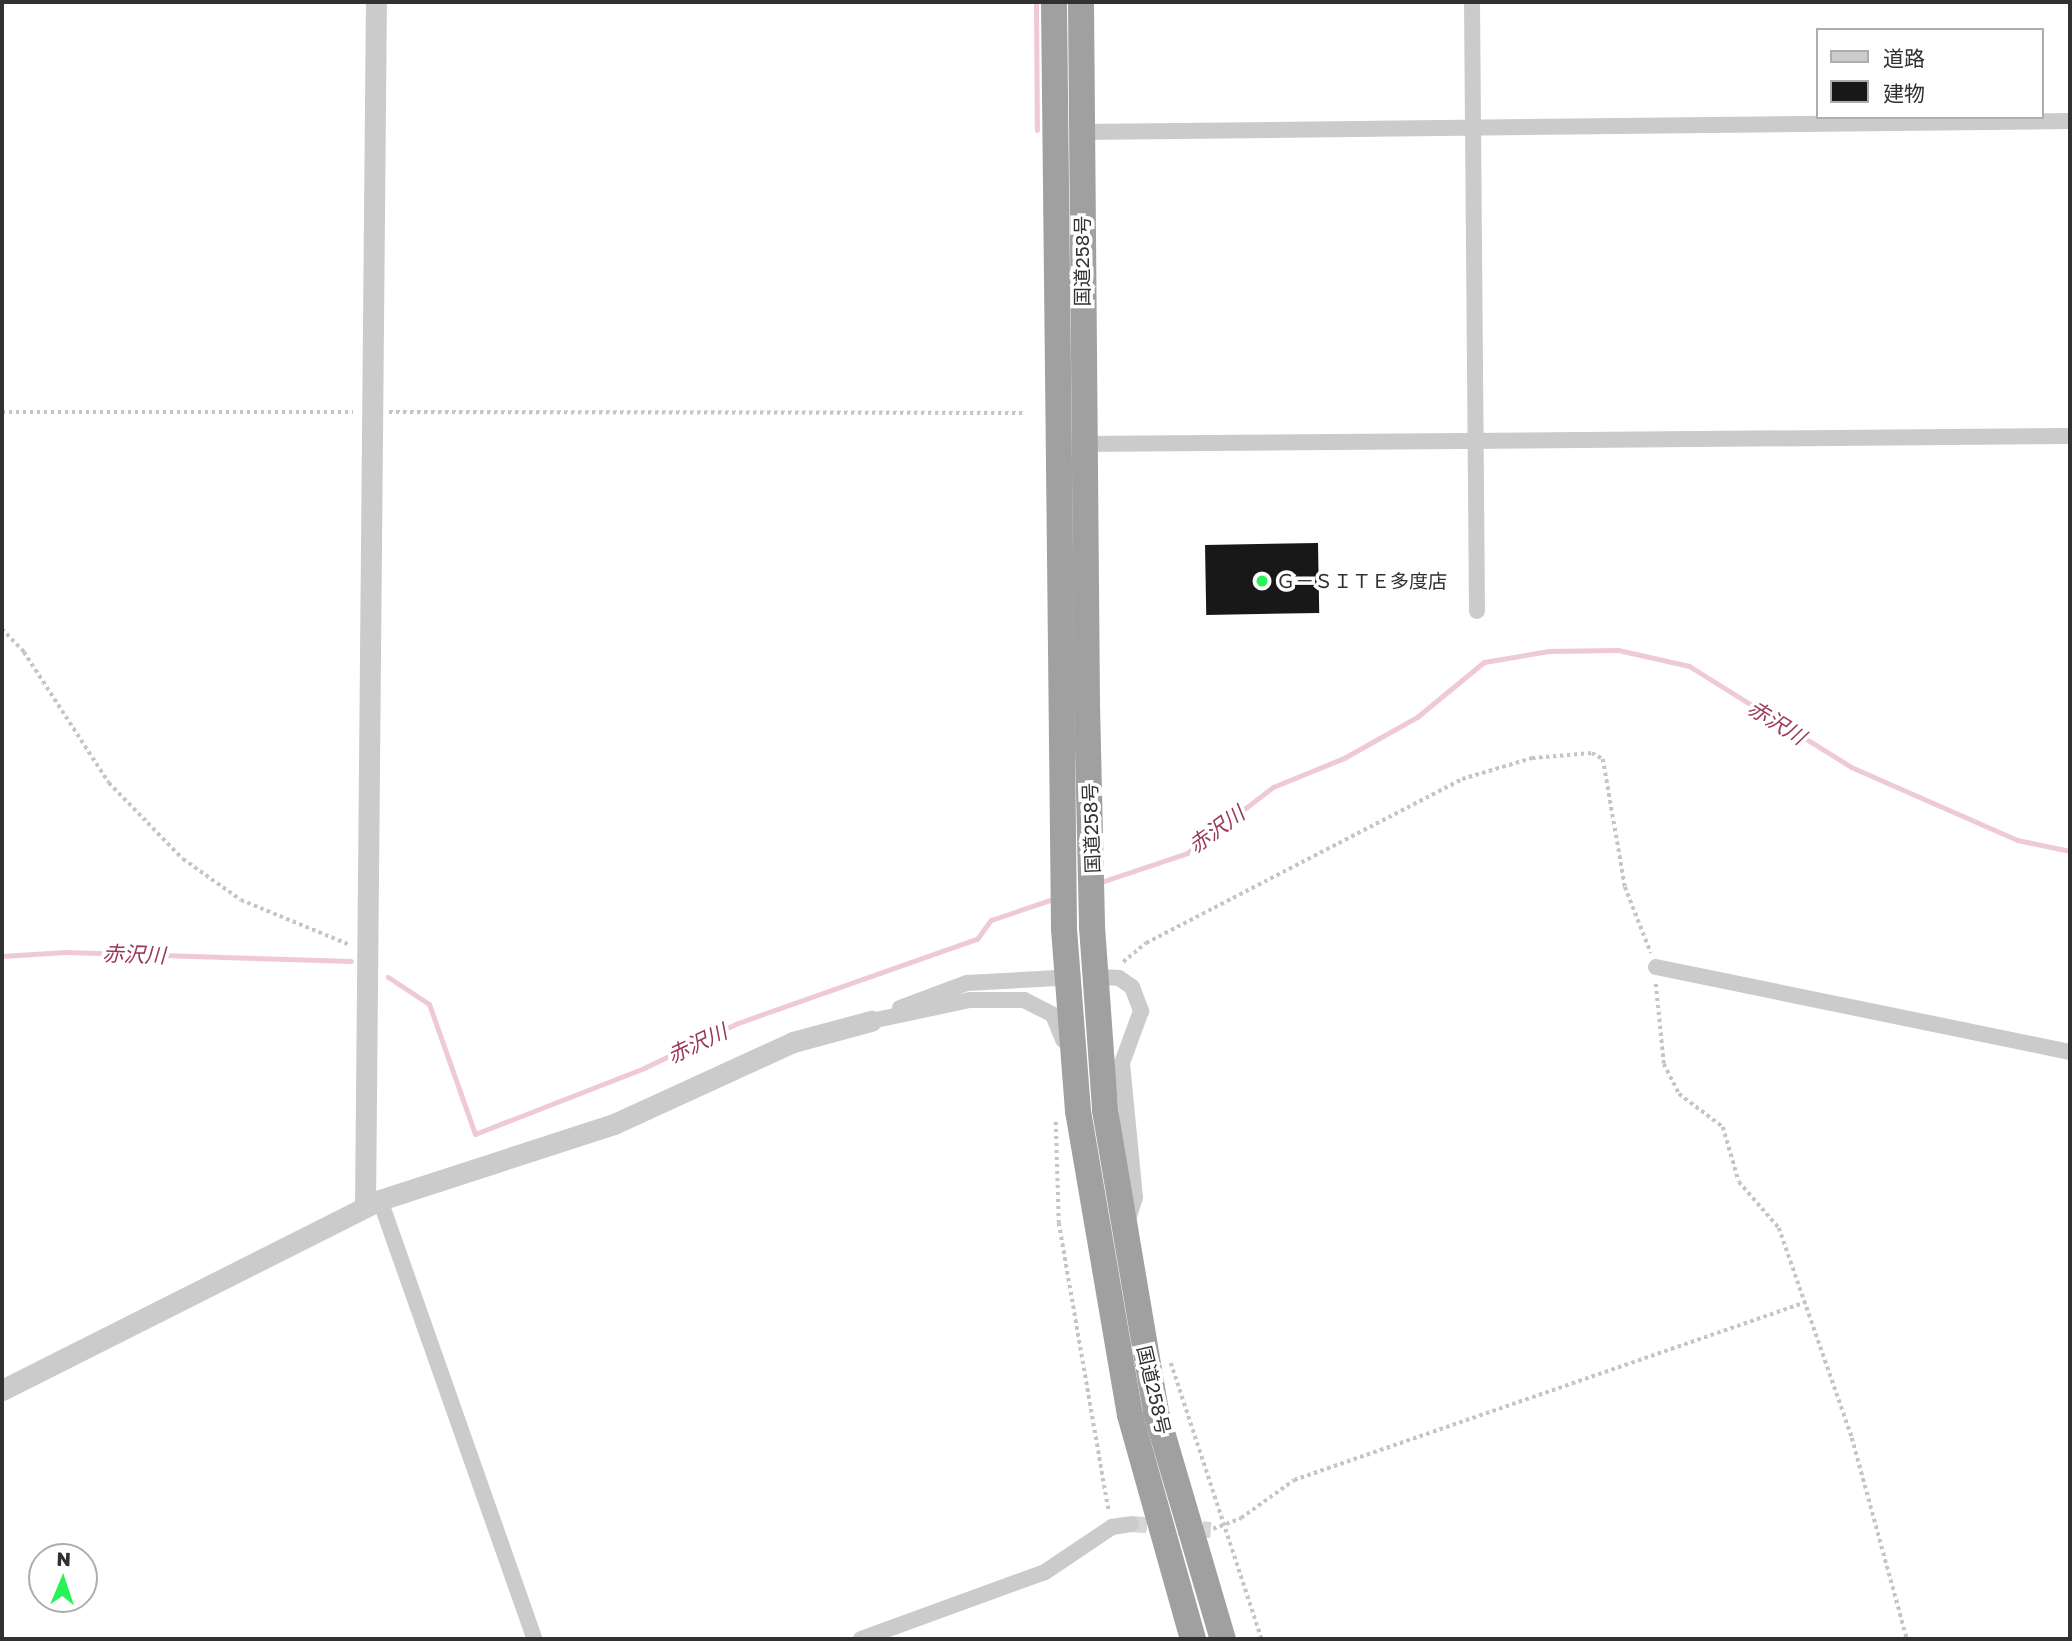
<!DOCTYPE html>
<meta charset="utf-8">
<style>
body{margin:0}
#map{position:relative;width:2072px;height:1641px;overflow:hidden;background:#fff;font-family:"Golos Text","Noto Sans JP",sans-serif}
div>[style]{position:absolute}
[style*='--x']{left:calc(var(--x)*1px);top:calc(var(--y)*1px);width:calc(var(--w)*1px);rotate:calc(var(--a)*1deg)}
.stream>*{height:5px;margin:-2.5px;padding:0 2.5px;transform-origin:2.5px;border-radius:2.5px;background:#efcad6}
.building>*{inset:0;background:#181818;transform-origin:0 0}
.minor-tunnel>*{height:16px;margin-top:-8px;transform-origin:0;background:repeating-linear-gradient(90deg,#d6d6d6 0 16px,transparent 0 24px)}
.path>*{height:3.5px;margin-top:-1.75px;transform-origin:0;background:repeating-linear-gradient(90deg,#c5c5c5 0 3.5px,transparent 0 7px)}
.minor>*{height:16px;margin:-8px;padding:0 8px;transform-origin:8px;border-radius:8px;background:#cbcbcb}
.tertiary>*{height:21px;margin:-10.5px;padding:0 10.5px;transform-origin:10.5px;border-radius:10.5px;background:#cbcbcb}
.trunk>*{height:26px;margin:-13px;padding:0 13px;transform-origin:13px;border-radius:13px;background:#a0a0a0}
.dots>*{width:19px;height:19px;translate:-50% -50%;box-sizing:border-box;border:4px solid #fff;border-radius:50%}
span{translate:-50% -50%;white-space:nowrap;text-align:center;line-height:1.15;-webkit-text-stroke:7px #fff;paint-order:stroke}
.street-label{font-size:19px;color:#313131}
.poi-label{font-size:19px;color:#313131}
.left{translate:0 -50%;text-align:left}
.water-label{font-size:21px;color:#9a3857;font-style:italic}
.frame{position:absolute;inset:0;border:4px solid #313131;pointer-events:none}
.legend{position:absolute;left:1816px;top:28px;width:228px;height:91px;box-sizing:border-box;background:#fff;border:2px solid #adadad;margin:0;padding:9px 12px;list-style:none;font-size:21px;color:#313131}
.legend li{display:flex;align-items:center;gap:14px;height:35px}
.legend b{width:35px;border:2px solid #adadad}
.north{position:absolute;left:28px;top:1543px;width:70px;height:70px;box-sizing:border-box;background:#fff;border:2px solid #adadad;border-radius:50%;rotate:2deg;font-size:19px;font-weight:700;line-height:28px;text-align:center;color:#313131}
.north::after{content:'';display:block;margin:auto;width:24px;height:32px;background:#29f256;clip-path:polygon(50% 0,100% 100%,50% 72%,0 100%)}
</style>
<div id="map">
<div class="stream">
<div style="--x:1036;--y:2;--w:128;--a:89.6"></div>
<div style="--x:1098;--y:883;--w:94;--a:-18.6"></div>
<div style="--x:1187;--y:853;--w:108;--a:-37.5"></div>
<div style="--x:1273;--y:787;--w:77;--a:-22.2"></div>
<div style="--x:1344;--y:758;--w:84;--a:-29.3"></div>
<div style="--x:1417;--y:717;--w:87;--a:-39.4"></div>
<div style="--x:1484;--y:662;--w:66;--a:-9.6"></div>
<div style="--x:1549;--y:651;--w:69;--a:-0.8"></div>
<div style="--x:1618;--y:650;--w:73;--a:12.7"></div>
<div style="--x:1689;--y:666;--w:191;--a:31.9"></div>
<div style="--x:1851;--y:767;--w:181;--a:23.7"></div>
<div style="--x:2017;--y:840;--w:54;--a:11.7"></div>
<div style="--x:2;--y:956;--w:64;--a:-3.6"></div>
<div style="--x:66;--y:952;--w:285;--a:1.8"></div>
<div style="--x:388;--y:977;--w:49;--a:33.4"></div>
<div style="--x:429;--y:1004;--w:138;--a:70.5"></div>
<div style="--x:475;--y:1134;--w:181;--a:-21.3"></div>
<div style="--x:644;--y:1068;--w:104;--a:-25.6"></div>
<div style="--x:738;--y:1023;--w:253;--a:-19.4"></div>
<div style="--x:977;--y:939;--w:24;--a:-54"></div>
<div style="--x:991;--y:920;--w:69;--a:-18.7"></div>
</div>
<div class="building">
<div style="left:1318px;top:543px;width:70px;height:113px;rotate:89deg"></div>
</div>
<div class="minor-tunnel">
<div style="--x:1131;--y:1524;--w:80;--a:4.3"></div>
</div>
<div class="path">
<div style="--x:2;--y:412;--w:351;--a:0"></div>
<div style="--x:389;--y:412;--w:635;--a:0.09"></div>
<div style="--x:2;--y:629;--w:32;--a:46"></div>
<div style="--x:24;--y:652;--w:156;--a:57"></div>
<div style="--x:109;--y:783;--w:106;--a:45.8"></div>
<div style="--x:183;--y:859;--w:71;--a:35.3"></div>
<div style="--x:241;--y:900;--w:116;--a:22.4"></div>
<div style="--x:1123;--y:962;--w:30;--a:-40"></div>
<div style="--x:1146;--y:943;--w:356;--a:-27.4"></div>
<div style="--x:1462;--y:779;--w:73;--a:-16.7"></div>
<div style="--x:1532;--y:758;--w:60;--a:-4.8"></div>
<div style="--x:1592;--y:753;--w:13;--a:29"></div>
<div style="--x:1603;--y:759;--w:130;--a:80.2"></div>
<div style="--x:1625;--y:887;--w:71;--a:68.5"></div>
<div style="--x:1656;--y:984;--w:80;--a:84.3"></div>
<div style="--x:1664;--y:1064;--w:34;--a:63"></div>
<div style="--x:1679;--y:1094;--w:55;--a:36.9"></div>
<div style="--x:1723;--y:1127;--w:57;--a:73.8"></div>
<div style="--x:1739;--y:1182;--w:61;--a:49"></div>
<div style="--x:1779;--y:1228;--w:222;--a:70.8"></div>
<div style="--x:1852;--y:1438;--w:208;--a:74.7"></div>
<div style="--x:1056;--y:1122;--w:101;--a:88.3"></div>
<div style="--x:1059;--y:1223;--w:293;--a:80.2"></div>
<div style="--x:1171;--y:1363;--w:291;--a:71.8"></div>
<div style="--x:1213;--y:1529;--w:30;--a:-21"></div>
<div style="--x:1241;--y:1518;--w:65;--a:-35.6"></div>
<div style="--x:1294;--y:1480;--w:542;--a:-19.17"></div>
</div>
<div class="minor">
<div style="--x:1472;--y:2;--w:609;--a:89.53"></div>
<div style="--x:1083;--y:132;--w:987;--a:-0.64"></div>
<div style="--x:1079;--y:444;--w:991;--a:-0.46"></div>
<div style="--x:1656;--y:967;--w:423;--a:11.6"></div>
<div style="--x:1102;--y:977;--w:17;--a:3"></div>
<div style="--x:1119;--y:978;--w:16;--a:35"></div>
<div style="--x:1132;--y:987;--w:26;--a:69"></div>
<div style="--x:1141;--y:1011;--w:55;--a:110.1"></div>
<div style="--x:1122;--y:1063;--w:135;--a:84.5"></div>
<div style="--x:1135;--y:1197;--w:27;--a:107"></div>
<div style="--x:900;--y:1008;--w:72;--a:-20.5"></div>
<div style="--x:967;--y:983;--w:90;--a:-3.2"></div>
<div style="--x:871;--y:1021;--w:101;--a:-12"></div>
<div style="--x:970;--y:1000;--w:54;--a:0"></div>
<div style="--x:1024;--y:1000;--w:33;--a:27"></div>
<div style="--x:1053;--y:1015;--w:27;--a:68"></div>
<div style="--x:380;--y:1200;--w:466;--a:70.6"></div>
<div style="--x:861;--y:1639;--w:196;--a:-20"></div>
<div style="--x:1045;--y:1572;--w:81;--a:-33.9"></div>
<div style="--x:1112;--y:1527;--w:19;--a:-9"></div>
</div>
<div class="tertiary">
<div style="--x:365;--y:1207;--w:1205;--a:-89.48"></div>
<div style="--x:2;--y:1390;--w:423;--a:-26.7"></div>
<div style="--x:380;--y:1200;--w:246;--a:-18"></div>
<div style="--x:614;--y:1124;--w:197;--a:-24.6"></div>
<div style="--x:793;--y:1042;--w:81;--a:-15.1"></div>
</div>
<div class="trunk">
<div style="--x:1054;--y:2;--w:927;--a:89.38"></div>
<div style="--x:1064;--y:929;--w:183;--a:85.6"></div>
<div style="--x:1078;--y:1111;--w:308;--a:80.3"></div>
<div style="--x:1130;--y:1415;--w:233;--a:74.3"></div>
<div style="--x:1081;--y:2;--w:702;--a:89.51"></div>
<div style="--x:1087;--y:704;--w:223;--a:88.7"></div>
<div style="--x:1092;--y:927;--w:183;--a:85.9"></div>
<div style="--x:1105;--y:1110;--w:306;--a:80.4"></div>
<div style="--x:1156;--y:1412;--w:237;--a:73.6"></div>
</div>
<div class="dots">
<div style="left:1262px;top:581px;background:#29f256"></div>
</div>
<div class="street-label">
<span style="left:1082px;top:261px;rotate:-90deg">国道258号</span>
<span style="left:1091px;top:828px;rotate:-92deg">国道258号</span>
<span style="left:1154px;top:1390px;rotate:77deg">国道258号</span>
</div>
<div class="poi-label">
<span class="left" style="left:1276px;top:581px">Ｇ－ＳＩＴＥ多度店</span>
</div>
<div class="water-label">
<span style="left:1777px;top:722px;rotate:32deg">赤沢川</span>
<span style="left:1216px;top:829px;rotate:-36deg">赤沢川</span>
<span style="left:134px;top:954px;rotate:2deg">赤沢川</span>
<span style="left:697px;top:1043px;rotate:-25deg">赤沢川</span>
</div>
<div class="frame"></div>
<ul class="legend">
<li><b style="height:9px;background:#cbcbcb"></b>道路</li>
<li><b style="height:19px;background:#181818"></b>建物</li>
</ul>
<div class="north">N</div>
</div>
